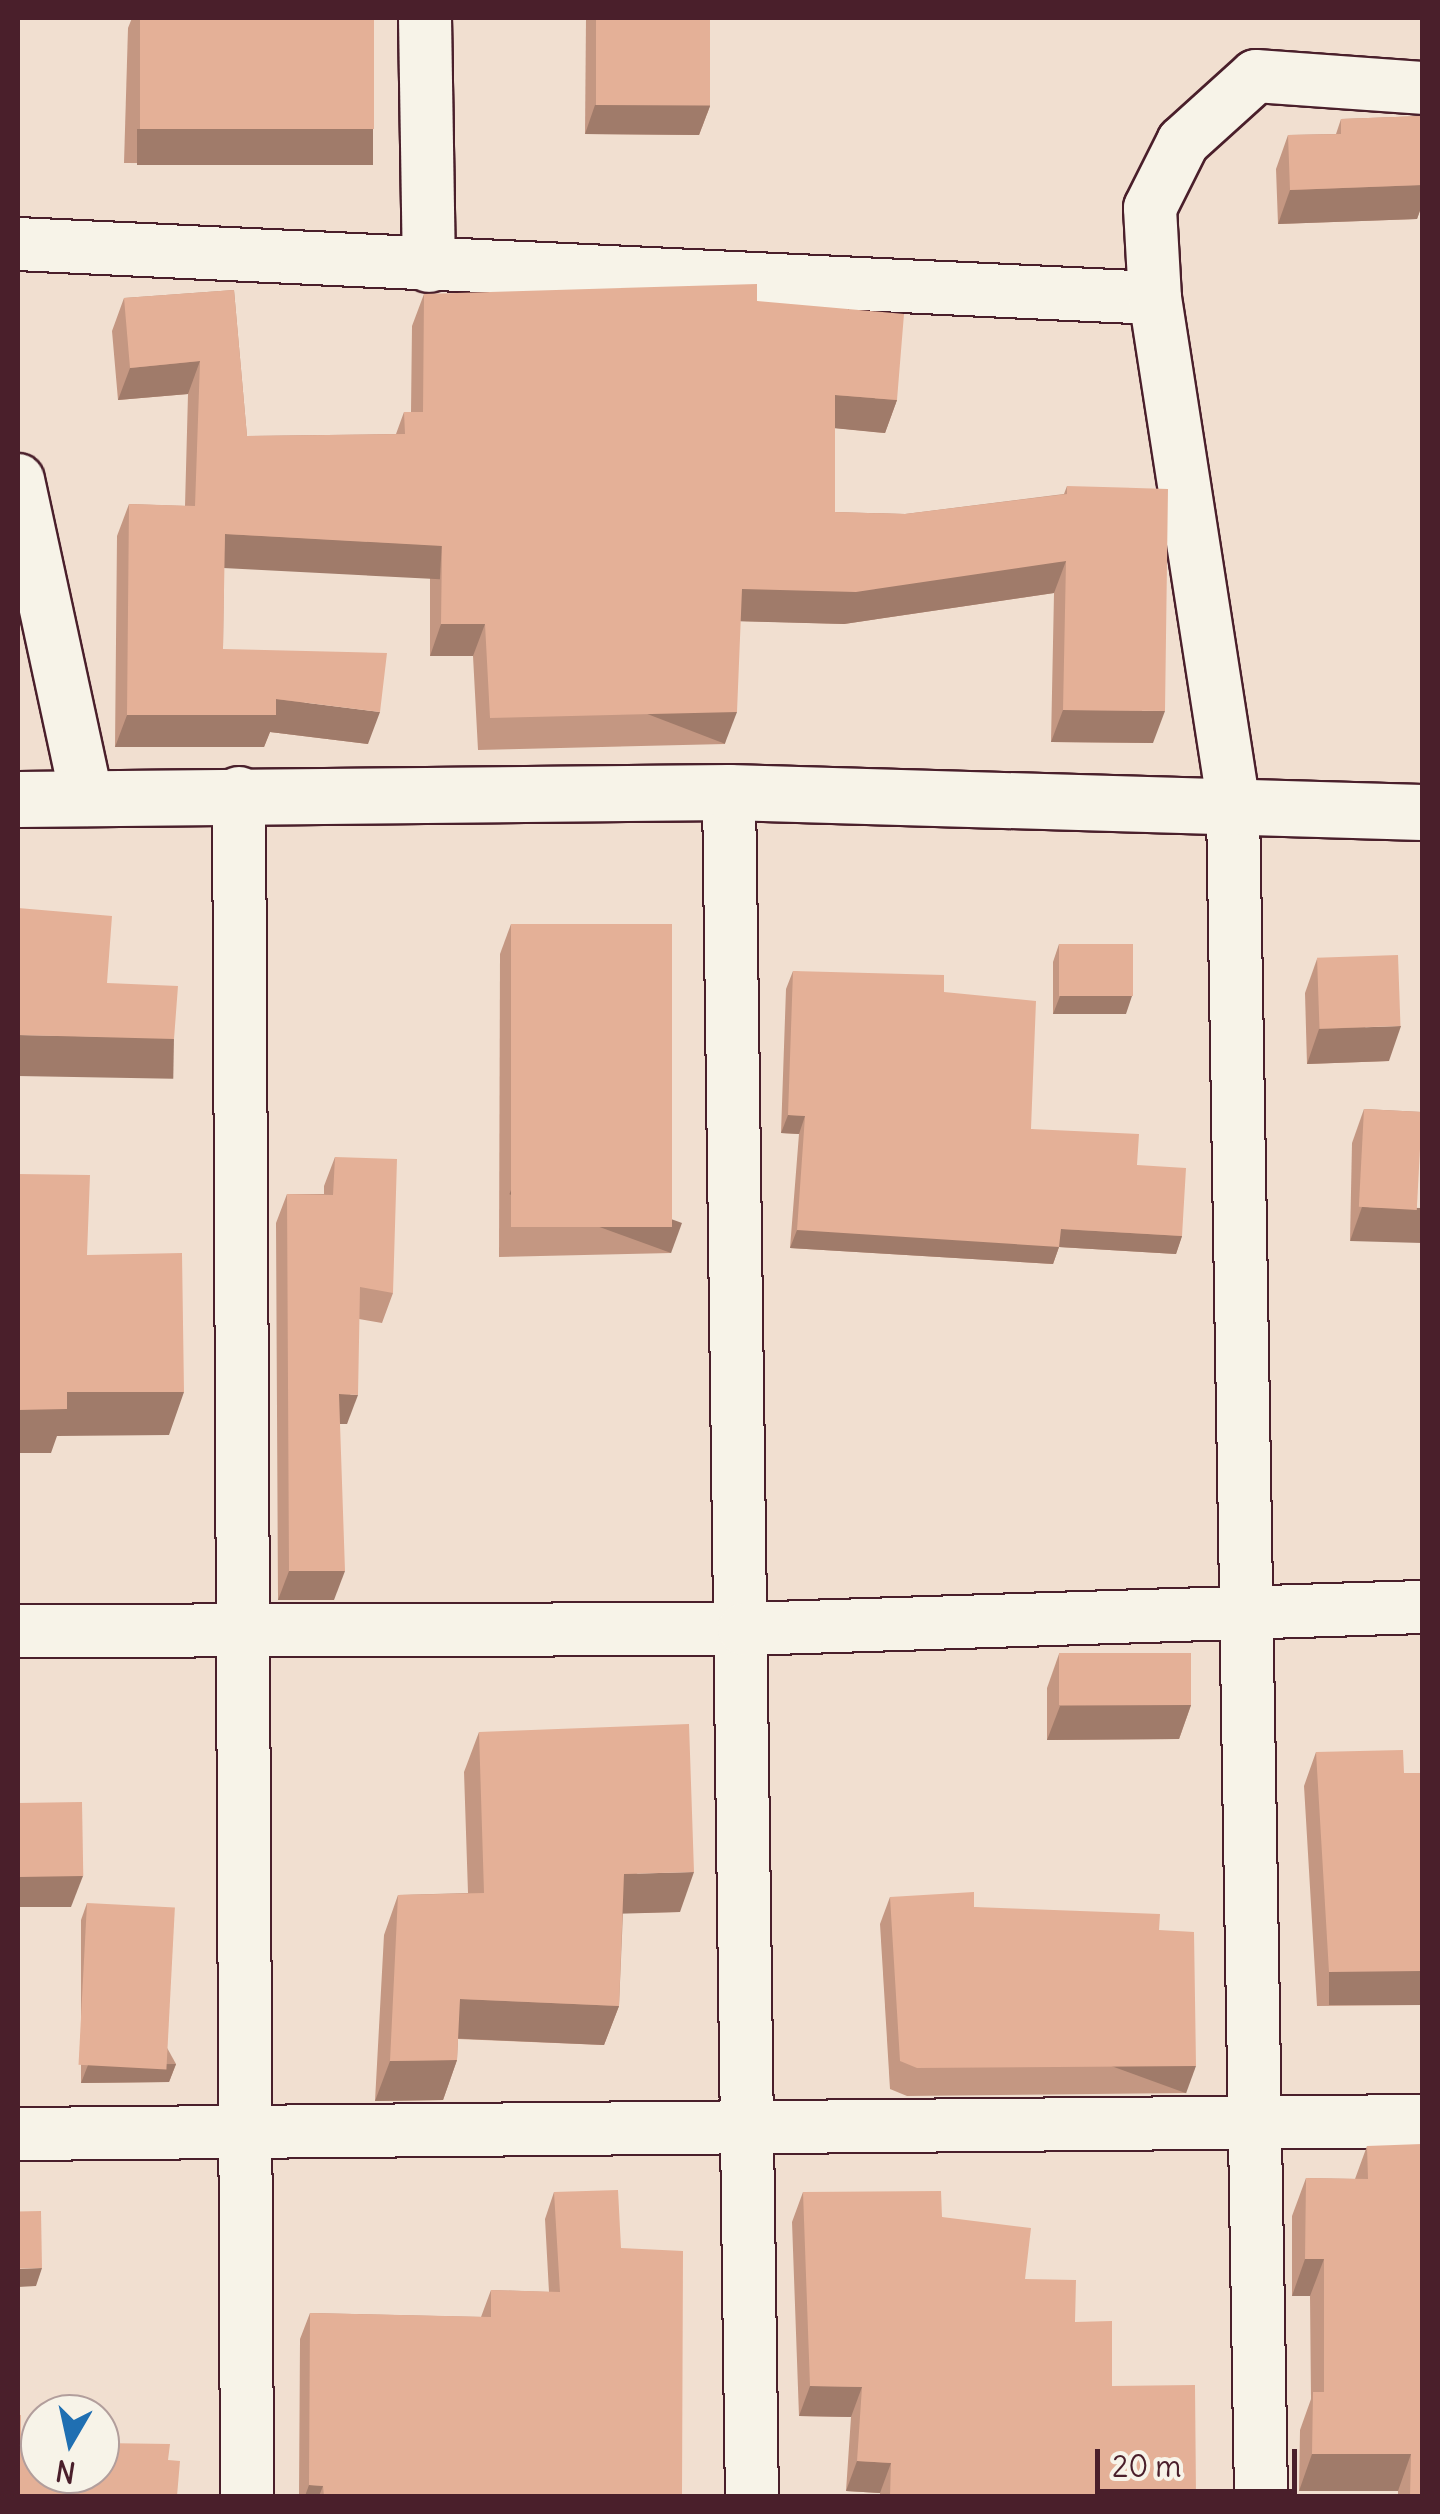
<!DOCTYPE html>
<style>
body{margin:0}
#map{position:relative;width:1440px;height:2514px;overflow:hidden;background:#f1dfd0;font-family:Delius,sans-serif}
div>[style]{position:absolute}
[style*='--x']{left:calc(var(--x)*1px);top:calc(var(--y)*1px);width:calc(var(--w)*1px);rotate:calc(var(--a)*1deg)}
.roads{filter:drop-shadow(2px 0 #4a1f2b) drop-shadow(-2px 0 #4a1f2b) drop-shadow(0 2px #4a1f2b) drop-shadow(0 -2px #4a1f2b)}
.minor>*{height:52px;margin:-26px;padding:0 26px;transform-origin:26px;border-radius:26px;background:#f7f3e8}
.secondary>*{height:55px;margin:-27.5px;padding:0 27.5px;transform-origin:27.5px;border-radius:27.5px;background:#f7f3e8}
.wall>*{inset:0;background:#c49782}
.shaded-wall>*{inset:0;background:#a07b6a;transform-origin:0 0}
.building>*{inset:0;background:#e4b097;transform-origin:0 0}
span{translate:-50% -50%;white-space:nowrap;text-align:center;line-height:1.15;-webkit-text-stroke:10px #f7f3e8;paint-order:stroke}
.frame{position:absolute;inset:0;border:20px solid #4a1f2b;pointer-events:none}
.north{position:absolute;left:20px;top:2394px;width:100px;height:100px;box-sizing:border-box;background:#f7f3e8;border:2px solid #b29e9c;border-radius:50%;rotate:189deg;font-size:28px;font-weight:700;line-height:40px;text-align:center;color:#4a1f2b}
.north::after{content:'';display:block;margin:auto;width:35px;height:45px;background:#1f6fb2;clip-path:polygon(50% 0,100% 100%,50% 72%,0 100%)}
.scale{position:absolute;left:1095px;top:2449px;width:202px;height:45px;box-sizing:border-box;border:5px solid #4a1f2b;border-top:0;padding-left:12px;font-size:30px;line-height:35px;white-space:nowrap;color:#4a1f2b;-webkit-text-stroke:8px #f7f3e8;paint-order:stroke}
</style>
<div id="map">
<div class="roads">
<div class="minor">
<div style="--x:425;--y:18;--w:248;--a:89.1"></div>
<div style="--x:18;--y:244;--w:1138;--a:2.72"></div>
<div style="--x:18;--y:480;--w:327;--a:77.8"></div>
<div style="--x:729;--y:792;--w:1704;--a:89.23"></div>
<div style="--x:239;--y:793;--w:1703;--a:89.73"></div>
<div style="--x:18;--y:1631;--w:726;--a:-0.16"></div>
<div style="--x:744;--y:1629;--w:678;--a:-1.86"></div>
<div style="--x:18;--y:2134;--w:1404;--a:-0.53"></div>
<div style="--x:1261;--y:2496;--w:1696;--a:-90.95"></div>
<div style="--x:1233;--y:800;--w:508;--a:-98.83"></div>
<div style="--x:1155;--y:298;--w:90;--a:-93.2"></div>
<div style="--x:1150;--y:208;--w:74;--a:-63.4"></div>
<div style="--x:1183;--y:142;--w:98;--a:-42.1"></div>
<div style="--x:1256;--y:76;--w:166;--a:4.1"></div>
</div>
<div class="secondary">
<div style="--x:18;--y:799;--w:711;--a:-0.56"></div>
<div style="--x:729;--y:792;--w:693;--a:1.65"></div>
</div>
</div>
<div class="wall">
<div style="clip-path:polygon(132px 18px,374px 18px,373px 130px,361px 164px,124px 163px,128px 28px)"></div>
<div style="clip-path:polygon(586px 18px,710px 18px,710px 106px,699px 135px,585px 134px)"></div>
<div style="clip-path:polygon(1422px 116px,1422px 205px,1417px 219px,1278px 224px,1276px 169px,1288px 135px,1336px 134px,1341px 119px)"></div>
<div style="clip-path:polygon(234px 290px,247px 436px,396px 434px,404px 412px,411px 412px,412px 326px,424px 294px,757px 301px,897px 400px,885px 433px,835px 428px,835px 512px,905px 514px,1064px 494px,1067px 486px,1153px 743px,1051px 742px,1054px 593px,844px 624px,740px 621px,725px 744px,478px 750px,473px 656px,430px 656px,430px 578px,224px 567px,223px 649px,368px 744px,270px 732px,264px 747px,115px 747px,117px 536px,129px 504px,185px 506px,188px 394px,118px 400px,112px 331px,124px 298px)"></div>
<div style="clip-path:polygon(511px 924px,671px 1253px,499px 1257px,500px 954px)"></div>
<div style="clip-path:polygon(1059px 944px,1126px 1014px,1053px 1014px,1053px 962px)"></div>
<div style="clip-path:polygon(1317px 959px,1389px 1061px,1307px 1064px,1305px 993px)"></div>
<div style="clip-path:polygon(793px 971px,944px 992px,1031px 1129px,1137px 1165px,1182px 1236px,1176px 1254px,1059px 1247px,1053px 1264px,790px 1248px,799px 1134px,781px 1133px,786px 989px)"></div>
<div style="clip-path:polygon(1364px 1109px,1422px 1112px,1350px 1241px,1352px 1143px)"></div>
<div style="clip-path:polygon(335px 1157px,393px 1293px,382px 1323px,359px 1319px,347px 1424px,340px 1424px,334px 1600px,278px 1600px,276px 1223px,287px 1194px,324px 1194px,324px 1186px)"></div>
<div style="clip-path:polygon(1059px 1654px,1191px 1705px,1179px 1739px,1047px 1740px,1047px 1688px)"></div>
<div style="clip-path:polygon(479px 1732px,680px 1912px,623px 1913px,619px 2006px,604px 2045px,458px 2039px,457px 2060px,443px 2100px,375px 2101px,384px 1935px,398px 1895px,468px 1893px,464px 1772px)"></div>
<div style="clip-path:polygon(1316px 1752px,1404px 1773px,1422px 1773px,1422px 2005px,1317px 2006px,1304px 1786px)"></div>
<div style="clip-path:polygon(890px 1897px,1159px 1930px,1186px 2093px,907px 2096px,890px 2089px,880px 1924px)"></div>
<div style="clip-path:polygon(87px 1903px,176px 2064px,169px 2082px,81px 2083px,81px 1920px)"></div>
<div style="clip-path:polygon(1367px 2146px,1422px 2496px,1398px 2496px,1398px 2491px,1299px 2491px,1300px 2430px,1311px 2399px,1310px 2296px,1292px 2296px,1292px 2216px,1306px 2178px,1355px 2179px)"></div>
<div style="clip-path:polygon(554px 2192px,621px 2248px,682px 2496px,299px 2496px,300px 2339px,310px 2313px,481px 2317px,491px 2290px,549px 2292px,545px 2219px)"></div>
<div style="clip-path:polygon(803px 2192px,942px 2217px,1025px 2279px,1075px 2322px,1112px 2386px,1196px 2496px,880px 2496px,880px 2493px,846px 2491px,851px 2417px,799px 2416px,792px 2222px)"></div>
</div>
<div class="shaded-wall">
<div style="clip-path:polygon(595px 105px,710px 106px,699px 135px,585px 134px)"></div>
<div style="left:137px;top:129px;width:236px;height:36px"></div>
<div style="clip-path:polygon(1422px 185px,1422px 205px,1417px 219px,1278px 224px,1290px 190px)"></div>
<div style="clip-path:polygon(200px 361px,188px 394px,118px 400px,130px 368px)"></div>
<div style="clip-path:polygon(835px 395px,897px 400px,885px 433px,823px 427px)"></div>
<div style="left:225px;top:534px;width:217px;height:34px;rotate:3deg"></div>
<div style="clip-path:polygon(1066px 561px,1054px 593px,844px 624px,730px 621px,742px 589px)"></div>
<div style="clip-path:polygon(441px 624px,485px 624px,473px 656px,430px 656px)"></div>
<div style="clip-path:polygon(276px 699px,380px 712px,368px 744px,270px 732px,264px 747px,115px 747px,127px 715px)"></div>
<div style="clip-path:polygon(1063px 710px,1165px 711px,1153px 743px,1051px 742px)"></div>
<div style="left:737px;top:712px;width:34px;height:247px;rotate:111deg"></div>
<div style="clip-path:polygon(1060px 996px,1132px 996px,1126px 1014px,1053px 1014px)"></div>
<div style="clip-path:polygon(1401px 1026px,1389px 1061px,1307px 1064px,1319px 1029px)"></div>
<div style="left:18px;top:1035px;width:156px;height:41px;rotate:1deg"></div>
<div style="clip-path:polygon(788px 1115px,805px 1116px,799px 1134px,781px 1133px)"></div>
<div style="clip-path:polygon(1362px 1207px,1422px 1208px,1422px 1243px,1350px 1241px)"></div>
<div style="left:682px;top:1223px;width:32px;height:172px;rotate:110deg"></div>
<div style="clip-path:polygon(1061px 1229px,1182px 1236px,1176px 1254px,1059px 1247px,1053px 1264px,790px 1248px,797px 1230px)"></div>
<div style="clip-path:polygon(67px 1392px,184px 1392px,169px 1435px,57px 1436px,51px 1453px,18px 1453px,18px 1410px)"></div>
<div style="clip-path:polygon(339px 1394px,358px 1395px,347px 1424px,328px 1424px)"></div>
<div style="clip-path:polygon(289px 1571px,345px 1571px,334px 1600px,278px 1600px)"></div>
<div style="clip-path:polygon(1191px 1705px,1179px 1739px,1047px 1740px,1060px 1706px)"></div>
<div style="clip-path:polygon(694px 1872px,680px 1912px,610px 1914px,624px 1874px)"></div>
<div style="clip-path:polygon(18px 1876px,83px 1876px,71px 1907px,18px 1907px)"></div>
<div style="left:1422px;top:1971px;width:34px;height:93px;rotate:90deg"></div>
<div style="clip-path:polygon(460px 1999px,619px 2006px,604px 2045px,446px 2038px)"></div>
<div style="clip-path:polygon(457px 2060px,443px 2100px,375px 2101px,390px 2061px)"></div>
<div style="clip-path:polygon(176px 2064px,169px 2082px,81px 2083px,88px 2065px)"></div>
<div style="left:1196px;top:2066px;width:29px;height:279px;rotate:110deg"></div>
<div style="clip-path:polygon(1305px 2259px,1324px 2259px,1310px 2296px,1292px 2296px)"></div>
<div style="clip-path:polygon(42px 2268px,36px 2286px,18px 2287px,18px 2269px)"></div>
<div style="clip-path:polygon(810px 2386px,862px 2387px,851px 2417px,799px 2416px)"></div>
<div style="clip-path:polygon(1312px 2454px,1411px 2454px,1398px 2491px,1299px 2491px)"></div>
<div style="clip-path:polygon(857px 2461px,891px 2463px,880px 2493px,846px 2491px)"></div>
<div style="clip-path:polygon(309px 2485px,323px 2486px,319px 2496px,305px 2496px)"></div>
</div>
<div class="building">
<div style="left:140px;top:18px;width:234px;height:111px"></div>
<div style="left:596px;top:18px;width:114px;height:87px"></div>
<div style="clip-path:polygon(1422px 116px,1422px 185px,1290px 190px,1288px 135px,1341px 134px,1341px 119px)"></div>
<div style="clip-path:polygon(757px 284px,757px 301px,904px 314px,897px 400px,835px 395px,835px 512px,905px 514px,1067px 494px,1067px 486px,1168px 489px,1165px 711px,1063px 710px,1066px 561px,856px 592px,742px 589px,737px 712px,490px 718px,485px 624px,441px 624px,442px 546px,225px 534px,223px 649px,387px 653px,380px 712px,276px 699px,276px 715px,127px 715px,129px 504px,195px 506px,200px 361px,130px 368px,124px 298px,234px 290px,247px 436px,405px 434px,404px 412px,423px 412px,424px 294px)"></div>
<div style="clip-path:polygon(18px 908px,112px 916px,107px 983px,178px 986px,174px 1039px,18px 1035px)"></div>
<div style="left:511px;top:924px;width:161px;height:303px"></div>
<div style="left:1059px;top:944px;width:74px;height:52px"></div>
<div style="left:1398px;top:955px;width:71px;height:81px;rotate:88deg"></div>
<div style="clip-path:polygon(793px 971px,944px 975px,944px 992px,1036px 1001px,1031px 1129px,1139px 1134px,1137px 1165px,1186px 1168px,1182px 1236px,1061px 1229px,1059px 1247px,797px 1230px,805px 1116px,788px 1115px)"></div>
<div style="left:1364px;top:1109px;width:58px;height:98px;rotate:3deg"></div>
<div style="clip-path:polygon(335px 1157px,397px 1159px,393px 1293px,360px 1287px,358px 1395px,339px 1394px,345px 1571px,289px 1571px,287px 1194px,333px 1195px)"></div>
<div style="clip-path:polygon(18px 1174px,90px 1175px,87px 1255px,182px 1253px,184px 1392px,67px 1392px,67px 1409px,18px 1410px)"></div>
<div style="left:1191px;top:1653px;width:52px;height:132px;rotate:90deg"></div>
<div style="clip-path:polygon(689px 1724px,694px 1872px,624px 1874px,619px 2006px,460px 1999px,457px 2060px,390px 2061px,398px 1895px,484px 1893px,479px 1732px)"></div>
<div style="clip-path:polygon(1403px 1750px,1404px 1773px,1422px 1773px,1422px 1971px,1329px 1972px,1316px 1752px)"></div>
<div style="left:82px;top:1802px;width:74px;height:64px;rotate:89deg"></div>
<div style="clip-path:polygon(974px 1892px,974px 1907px,1160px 1914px,1159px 1930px,1194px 1932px,1196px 2066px,917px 2068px,900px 2061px,890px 1897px)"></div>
<div style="left:87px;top:1903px;width:88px;height:162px;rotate:3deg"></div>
<div style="clip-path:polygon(1422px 2144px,1422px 2496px,1410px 2496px,1411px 2454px,1312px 2454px,1313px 2392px,1324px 2392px,1324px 2259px,1305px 2259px,1306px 2178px,1368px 2179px,1367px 2146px)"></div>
<div style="clip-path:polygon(618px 2190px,621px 2248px,683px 2251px,682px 2496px,324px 2496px,323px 2486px,309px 2485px,310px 2313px,491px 2317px,491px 2290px,560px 2292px,554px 2192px)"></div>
<div style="clip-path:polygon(941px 2191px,942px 2217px,1031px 2228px,1025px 2279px,1076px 2280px,1075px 2322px,1112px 2321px,1112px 2386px,1195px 2385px,1196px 2496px,890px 2496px,891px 2463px,857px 2461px,862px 2387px,810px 2386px,803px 2192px)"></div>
<div style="left:41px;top:2211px;width:57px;height:23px;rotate:89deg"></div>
<div style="clip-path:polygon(18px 2415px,21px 2415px,21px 2443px,40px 2443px,40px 2474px,100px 2474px,100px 2443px,170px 2444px,168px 2460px,180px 2461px,177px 2496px,18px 2496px)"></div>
</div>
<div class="frame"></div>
<div class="north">N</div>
<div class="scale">20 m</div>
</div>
